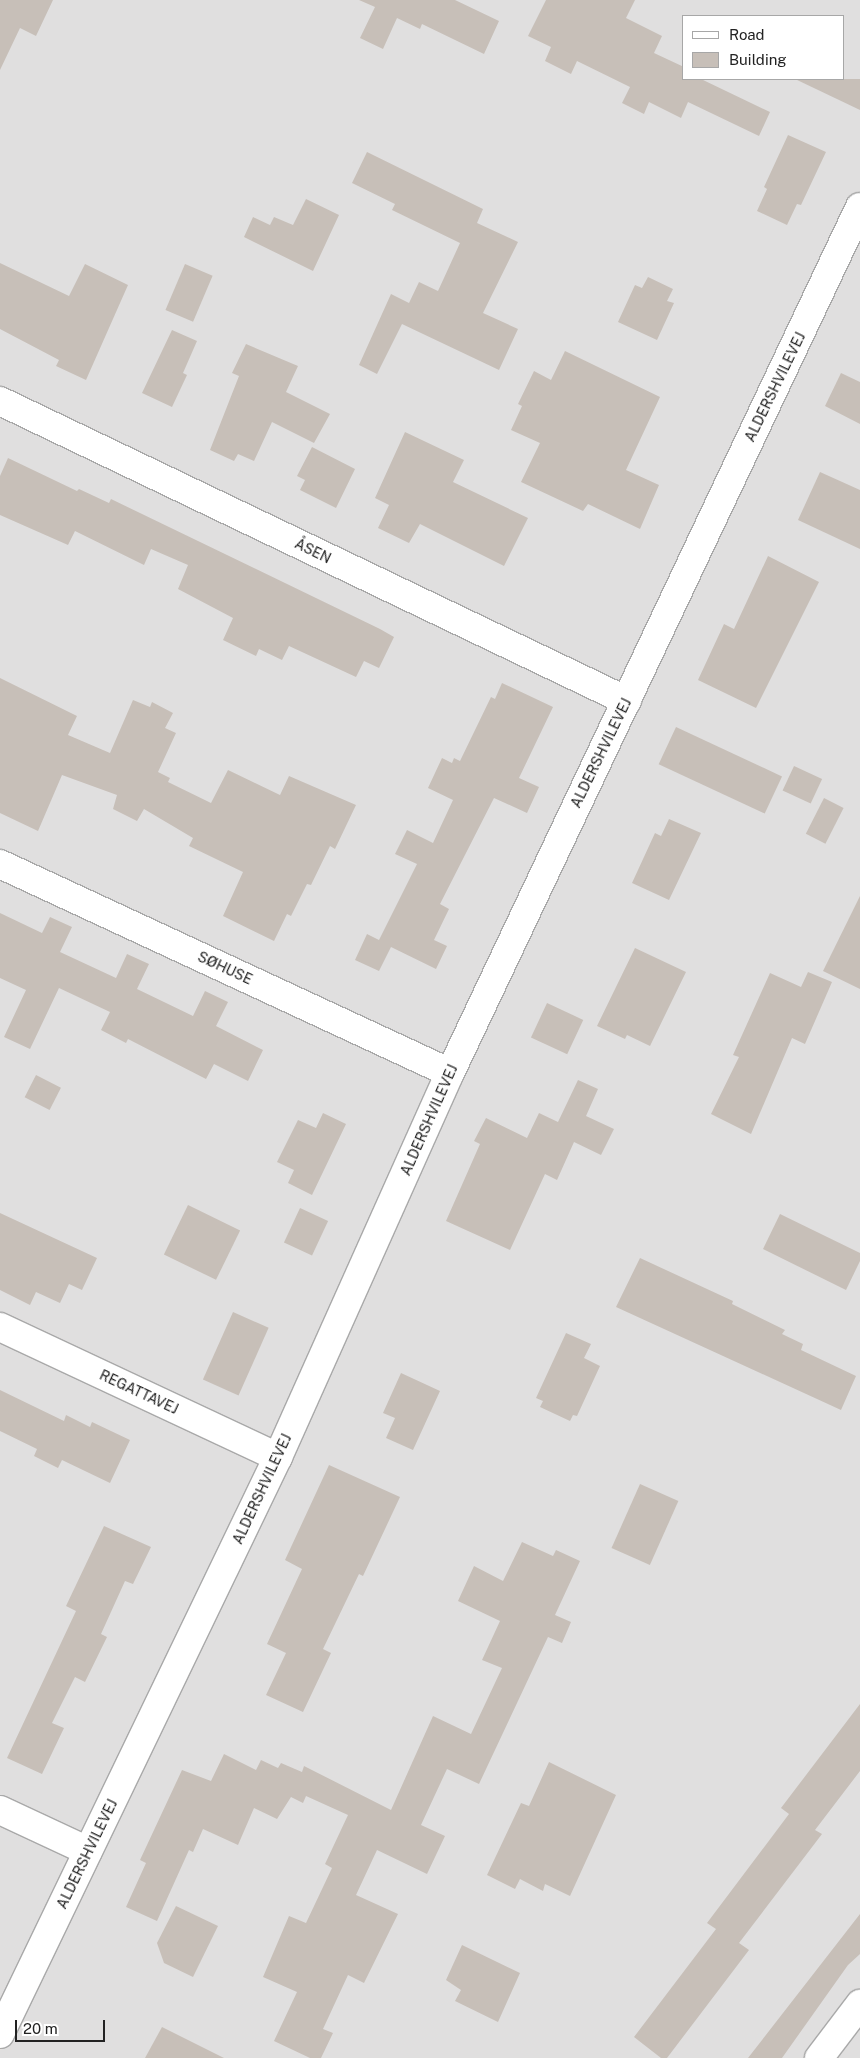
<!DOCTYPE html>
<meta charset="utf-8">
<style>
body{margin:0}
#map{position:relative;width:860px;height:2058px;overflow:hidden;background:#f2efe9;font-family:"Public Sans",sans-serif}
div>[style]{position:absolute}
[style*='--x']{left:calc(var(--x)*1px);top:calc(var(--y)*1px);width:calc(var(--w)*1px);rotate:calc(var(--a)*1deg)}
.residential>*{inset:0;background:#e0dfdf}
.building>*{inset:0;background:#c7bfb8;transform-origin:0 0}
.roads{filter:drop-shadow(1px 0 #a9a9a9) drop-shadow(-1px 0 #a9a9a9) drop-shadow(0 1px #a9a9a9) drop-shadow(0 -1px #a9a9a9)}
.minor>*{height:28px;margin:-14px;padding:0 14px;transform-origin:14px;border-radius:14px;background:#fff}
span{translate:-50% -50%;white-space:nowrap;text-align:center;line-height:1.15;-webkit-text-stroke:5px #fff;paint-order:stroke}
.street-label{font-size:14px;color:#222}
.legend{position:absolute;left:682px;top:15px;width:162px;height:65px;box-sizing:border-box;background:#fff;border:1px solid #a7a7a7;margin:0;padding:6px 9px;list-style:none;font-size:15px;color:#222}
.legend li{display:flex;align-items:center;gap:10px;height:25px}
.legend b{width:25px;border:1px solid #a7a7a7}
.scale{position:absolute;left:15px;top:2020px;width:90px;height:22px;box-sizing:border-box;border:2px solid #222;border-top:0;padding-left:6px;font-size:15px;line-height:18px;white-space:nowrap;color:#222;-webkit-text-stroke:4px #fff;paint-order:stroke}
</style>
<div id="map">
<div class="residential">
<div style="clip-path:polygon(evenodd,0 0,860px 0,860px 2058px,0 2058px,0 0,684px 16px,844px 16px,844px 79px,684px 79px,684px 16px)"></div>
</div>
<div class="building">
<div style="clip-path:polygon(0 0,53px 0,36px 36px,20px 28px,0 70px)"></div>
<div style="clip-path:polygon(359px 0,455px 0,499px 21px,484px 54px,422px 24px,420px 29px,397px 18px,383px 49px,360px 38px,375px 7px)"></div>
<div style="clip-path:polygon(546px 0,635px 0,626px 18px,662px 36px,654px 53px,684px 67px,684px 79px,701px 79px,770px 112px,759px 136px,688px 102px,681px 118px,649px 102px,644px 114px,622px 103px,630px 87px,577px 61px,571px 74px,545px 61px,551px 47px,528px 36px)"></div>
<div style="clip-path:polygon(795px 79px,860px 79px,860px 110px)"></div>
<div style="clip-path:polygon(788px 135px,826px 152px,801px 205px,797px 204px,787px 225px,757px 211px,767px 189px,764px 187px)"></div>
<div style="clip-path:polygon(367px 152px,483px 209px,477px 223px,518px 242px,483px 313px,518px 329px,499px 370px,402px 324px,377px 374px,359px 365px,391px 294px,409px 303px,419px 282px,438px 291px,460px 243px,392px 210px,395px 204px,352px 183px)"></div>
<div style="clip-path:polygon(306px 199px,339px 215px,313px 271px,244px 237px,253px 217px,270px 225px,274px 217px,293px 225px)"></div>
<div style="clip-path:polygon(0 263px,69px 296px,85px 264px,128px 285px,86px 380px,56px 366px,59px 360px,0 329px)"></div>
<div style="left:185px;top:264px;width:30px;height:50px;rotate:23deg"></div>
<div style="clip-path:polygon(648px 277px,673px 289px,667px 301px,674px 303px,657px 340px,618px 322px,635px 285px,642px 288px)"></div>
<div style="clip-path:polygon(172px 330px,197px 341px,183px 373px,187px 375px,172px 407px,142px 393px)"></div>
<div style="clip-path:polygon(246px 344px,298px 366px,286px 392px,330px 414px,314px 443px,272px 422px,254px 461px,238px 454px,234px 461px,210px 450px,239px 376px,232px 373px)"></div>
<div style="clip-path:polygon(565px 351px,660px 397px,626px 470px,659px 485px,640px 529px,588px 504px,583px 511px,521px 482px,540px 443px,511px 430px,522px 406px,518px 404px,534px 371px,551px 380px)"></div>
<div style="clip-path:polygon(841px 373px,860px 382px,860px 424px,825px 406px)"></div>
<div style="clip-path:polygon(405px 432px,464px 460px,453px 482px,528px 518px,504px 566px,420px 524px,409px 543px,378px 528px,389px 505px,375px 498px)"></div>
<div style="clip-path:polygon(312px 447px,355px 469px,336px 508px,300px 490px,305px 480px,297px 476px)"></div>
<div style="clip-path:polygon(8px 458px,77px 491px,79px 489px,109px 503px,111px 499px,380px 629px,394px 637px,379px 668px,364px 661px,356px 677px,289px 646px,282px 660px,259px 649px,256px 656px,223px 640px,233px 618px,178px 589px,188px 565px,151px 549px,144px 565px,75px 531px,68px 545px,0 515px,0 476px)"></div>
<div style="clip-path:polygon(820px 472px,860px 490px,860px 549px,798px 520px)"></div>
<div style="clip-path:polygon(768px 556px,819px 582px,756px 708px,698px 680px,724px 624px,734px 629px)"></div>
<div style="clip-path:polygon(0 678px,77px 716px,68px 735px,110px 753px,133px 700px,150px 707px,152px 702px,173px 713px,165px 728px,176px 733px,158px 772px,170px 778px,168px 782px,211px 803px,228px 770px,280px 795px,289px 776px,356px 805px,335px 849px,330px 846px,311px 885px,307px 884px,291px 916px,287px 914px,274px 941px,223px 916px,243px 872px,189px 846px,193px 838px,144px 809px,137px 821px,113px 809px,117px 795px,62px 775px,38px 831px,0 813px)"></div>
<div style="clip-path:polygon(502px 683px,553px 707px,519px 778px,539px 787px,527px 813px,494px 798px,440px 904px,449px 909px,434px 940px,447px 946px,436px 969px,391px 947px,379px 971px,355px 960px,367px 934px,379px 940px,417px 864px,395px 854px,407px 830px,433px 843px,453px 800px,428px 788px,442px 758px,452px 763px,454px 758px,460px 761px,491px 697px,495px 699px)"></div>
<div style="left:676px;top:727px;width:117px;height:41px;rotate:25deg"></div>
<div style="left:794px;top:766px;width:31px;height:27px;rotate:25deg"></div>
<div style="left:824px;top:798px;width:22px;height:40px;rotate:27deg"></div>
<div style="clip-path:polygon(669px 819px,701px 833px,669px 900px,632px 883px,655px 833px,661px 836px)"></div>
<div style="clip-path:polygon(860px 896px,860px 989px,823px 971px)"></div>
<div style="clip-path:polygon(0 913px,42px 933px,50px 917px,72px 927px,60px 952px,116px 978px,127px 954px,149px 964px,137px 989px,193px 1016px,205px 991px,228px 1002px,216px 1026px,263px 1050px,248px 1081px,214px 1064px,206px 1079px,128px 1039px,126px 1043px,101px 1030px,110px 1012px,59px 988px,30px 1049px,4px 1037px,26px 990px,0 978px)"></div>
<div style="clip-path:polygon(635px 948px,686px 972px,650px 1046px,627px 1035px,625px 1039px,597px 1026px)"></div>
<div style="clip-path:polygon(808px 972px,832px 982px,805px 1044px,792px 1038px,751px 1134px,711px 1114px,739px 1057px,733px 1055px,770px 973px,801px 987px)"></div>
<div style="left:547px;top:1003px;width:40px;height:38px;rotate:25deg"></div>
<div style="left:36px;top:1075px;width:28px;height:25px;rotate:27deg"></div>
<div style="clip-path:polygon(578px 1080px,598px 1089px,586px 1116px,614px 1129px,601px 1155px,574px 1142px,557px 1180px,545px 1174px,510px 1250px,446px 1221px,480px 1144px,474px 1141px,486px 1118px,527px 1138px,539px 1113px,558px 1122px)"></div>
<div style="clip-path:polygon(323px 1113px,346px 1124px,312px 1195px,288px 1183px,294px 1170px,277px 1162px,298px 1120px,316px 1128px)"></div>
<div style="left:188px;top:1205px;width:58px;height:55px;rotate:26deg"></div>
<div style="left:300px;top:1208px;width:31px;height:38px;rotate:25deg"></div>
<div style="clip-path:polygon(0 1213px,97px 1258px,82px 1290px,69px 1284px,60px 1303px,36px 1292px,30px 1305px,0 1290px)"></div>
<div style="clip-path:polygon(780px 1214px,860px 1253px,860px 1261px,846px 1290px,763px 1249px)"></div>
<div style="clip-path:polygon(640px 1258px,733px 1301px,732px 1304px,785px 1330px,782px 1334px,803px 1344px,801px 1350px,856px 1376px,841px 1410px,616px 1307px)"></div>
<div style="left:233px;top:1312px;width:39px;height:74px;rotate:24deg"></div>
<div style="clip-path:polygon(566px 1333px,591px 1344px,584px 1358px,600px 1366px,577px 1416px,573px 1415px,570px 1421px,540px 1407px,543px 1401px,536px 1398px)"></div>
<div style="clip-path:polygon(401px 1373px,440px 1391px,413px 1450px,386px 1438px,395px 1418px,383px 1413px)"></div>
<div style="clip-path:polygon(0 1390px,64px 1421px,66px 1415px,90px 1427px,92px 1422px,130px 1440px,110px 1483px,62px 1460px,58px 1468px,34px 1456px,37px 1449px,0 1431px)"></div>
<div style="clip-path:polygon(329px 1465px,400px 1497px,363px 1576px,359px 1574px,323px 1649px,331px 1653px,303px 1712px,266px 1695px,286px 1653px,267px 1644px,302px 1569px,285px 1560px)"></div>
<div style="left:640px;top:1484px;width:42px;height:70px;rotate:24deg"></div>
<div style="clip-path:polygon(104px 1526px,151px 1547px,133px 1584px,125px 1581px,101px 1634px,107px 1637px,85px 1682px,75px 1677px,52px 1723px,64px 1728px,42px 1774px,7px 1758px,76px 1611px,66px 1606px)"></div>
<div style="clip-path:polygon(522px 1542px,553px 1556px,556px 1550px,580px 1561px,555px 1615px,571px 1622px,562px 1643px,548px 1637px,479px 1784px,447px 1769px,421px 1825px,445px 1836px,427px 1874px,377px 1850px,356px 1895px,398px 1914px,364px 1983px,348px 1975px,323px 2029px,333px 2033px,321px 2058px,310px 2058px,274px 2041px,297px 1992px,263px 1977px,289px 1916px,306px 1923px,332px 1868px,325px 1864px,348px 1815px,306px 1796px,303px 1803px,291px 1797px,277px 1819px,254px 1808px,238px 1845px,203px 1829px,193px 1852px,189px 1850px,157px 1921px,126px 1907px,146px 1863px,140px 1860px,182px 1770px,211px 1781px,224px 1754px,256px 1770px,261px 1760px,278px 1768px,281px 1763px,302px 1772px,304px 1766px,391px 1810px,433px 1716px,471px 1734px,502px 1668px,482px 1660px,500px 1621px,458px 1601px,474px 1566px,503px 1581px)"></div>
<div style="clip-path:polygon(860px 1704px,860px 1771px,815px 1830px,822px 1834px,739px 1943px,749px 1950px,667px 2058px,661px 2058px,634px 2037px,716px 1929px,707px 1923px,789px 1814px,781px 1808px)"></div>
<div style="clip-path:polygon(549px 1762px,616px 1795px,570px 1896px,545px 1884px,543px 1891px,520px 1879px,515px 1889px,487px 1875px,521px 1803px,529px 1806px)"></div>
<div style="clip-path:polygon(176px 1906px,218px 1926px,193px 1977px,164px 1963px,157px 1943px)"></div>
<div style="clip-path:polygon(860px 1914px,860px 1954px,848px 1965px,782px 2058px,748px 2058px)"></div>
<div style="clip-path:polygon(462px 1945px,520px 1973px,498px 2022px,455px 2001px,461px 1990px,446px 1980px)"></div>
<div style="clip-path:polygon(162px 2027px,224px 2058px,145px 2058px)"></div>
</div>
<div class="roads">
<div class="minor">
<div style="--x:0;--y:401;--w:695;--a:25.57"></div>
<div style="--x:0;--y:864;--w:496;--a:24.9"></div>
<div style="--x:0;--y:1327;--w:307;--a:25.1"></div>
<div style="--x:0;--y:1810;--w:97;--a:25"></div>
<div style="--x:0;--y:2034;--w:640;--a:-64.28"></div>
<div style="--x:278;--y:1457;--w:421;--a:-65.9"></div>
<div style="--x:450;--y:1073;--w:958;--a:-64.67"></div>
<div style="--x:819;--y:2058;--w:68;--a:-52.8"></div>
</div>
</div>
<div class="street-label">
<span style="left:775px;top:387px;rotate:-64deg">ALDERSHVILEVEJ</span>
<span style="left:313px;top:551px;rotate:26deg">ÅSEN</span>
<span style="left:601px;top:753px;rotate:-64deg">ALDERSHVILEVEJ</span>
<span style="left:225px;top:968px;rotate:25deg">SØHUSE</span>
<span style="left:429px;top:1120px;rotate:-66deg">ALDERSHVILEVEJ</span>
<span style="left:139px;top:1392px;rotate:25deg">REGATTAVEJ</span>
<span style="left:262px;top:1489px;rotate:-65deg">ALDERSHVILEVEJ</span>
<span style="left:87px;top:1854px;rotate:-64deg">ALDERSHVILEVEJ</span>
</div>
<ul class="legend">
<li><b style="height:6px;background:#fff"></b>Road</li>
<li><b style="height:14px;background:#c7bfb8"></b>Building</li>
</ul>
<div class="scale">20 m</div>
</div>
